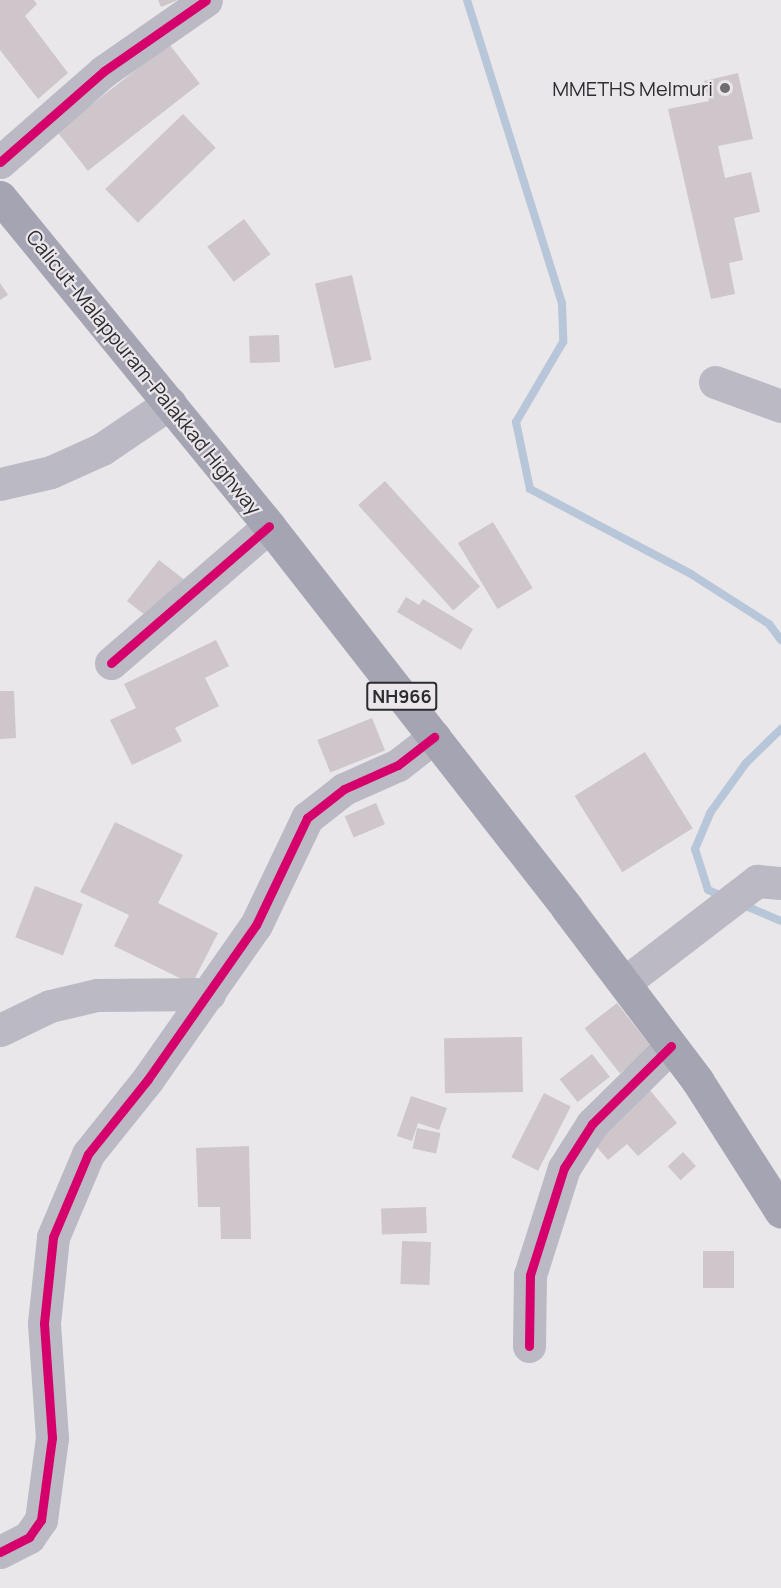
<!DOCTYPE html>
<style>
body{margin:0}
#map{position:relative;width:781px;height:1588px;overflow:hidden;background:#e9e7ea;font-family:Manrope,sans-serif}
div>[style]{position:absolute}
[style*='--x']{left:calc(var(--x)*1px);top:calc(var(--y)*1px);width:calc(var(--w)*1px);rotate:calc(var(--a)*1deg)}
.stream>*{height:8px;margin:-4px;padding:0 4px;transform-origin:4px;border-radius:4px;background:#b7c6d8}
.building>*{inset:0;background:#cec6ca;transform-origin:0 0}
.minor>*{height:33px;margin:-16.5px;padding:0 16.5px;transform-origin:16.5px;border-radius:16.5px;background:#bab9c4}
.highway>*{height:33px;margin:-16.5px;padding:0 16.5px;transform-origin:16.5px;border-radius:16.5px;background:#a5a4b2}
.cycleway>*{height:9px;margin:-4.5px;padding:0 4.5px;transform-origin:4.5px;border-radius:4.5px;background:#d6006c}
.dots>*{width:16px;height:16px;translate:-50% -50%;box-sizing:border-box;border:3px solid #eae6eb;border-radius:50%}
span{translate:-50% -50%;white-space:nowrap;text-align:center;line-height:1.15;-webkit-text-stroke:4.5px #eae6eb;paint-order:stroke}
.shield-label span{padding:2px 4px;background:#eae6eb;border:2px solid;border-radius:4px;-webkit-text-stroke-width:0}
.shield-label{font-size:18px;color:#2d2c2e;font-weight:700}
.poi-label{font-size:20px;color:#2d2c2e}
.right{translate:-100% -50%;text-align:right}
.street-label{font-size:20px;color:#2d2c2e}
</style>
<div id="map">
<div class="stream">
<div style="--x:467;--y:0;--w:318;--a:72.6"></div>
<div style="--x:562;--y:304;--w:38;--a:88"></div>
<div style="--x:563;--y:342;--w:93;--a:120.4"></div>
<div style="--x:516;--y:422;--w:68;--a:78.2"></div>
<div style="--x:530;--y:489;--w:182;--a:27.8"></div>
<div style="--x:691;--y:574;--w:93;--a:32.7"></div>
<div style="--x:769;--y:624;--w:20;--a:53"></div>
<div style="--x:724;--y:897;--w:17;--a:-156"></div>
<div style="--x:708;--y:890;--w:43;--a:-107.6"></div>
<div style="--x:695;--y:849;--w:39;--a:-67"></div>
<div style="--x:710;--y:813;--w:62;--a:-54.2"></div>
<div style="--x:746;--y:763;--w:49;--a:-44.2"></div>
<div style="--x:741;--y:904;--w:43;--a:23"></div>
</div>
<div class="building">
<div style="clip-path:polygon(0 0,34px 0,37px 4px,25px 16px,68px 73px,38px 99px,0 50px)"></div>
<div style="clip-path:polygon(158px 0,178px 0,161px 7px)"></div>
<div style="left:169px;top:44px;width:50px;height:142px;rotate:52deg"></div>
<div style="clip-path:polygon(738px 73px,753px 139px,718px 146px,725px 178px,751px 172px,760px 212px,734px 218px,743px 260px,729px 263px,735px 294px,711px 299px,668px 109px,709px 101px,704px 81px)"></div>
<div style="left:183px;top:114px;width:47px;height:108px;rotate:46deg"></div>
<div style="left:244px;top:219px;width:44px;height:46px;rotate:53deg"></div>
<div style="left:352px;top:275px;width:87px;height:38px;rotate:77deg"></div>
<div style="clip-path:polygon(0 283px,8px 295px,0 300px)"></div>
<div style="left:279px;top:335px;width:27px;height:30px;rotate:88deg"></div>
<div style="left:385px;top:481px;width:142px;height:36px;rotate:48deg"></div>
<div style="left:493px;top:522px;width:77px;height:41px;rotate:59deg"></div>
<div style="left:159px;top:560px;width:31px;height:52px;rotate:38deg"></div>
<div style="clip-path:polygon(406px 597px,419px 605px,423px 599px,473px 629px,461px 650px,397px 612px)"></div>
<div style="clip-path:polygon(216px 640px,229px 666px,205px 678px,219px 706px,175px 728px,182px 741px,132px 765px,110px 720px,136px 708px,124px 684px)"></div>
<div style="clip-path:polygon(0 691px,14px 691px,16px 738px,0 739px)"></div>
<div style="left:372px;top:718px;width:35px;height:59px;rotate:68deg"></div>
<div style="left:645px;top:752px;width:90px;height:83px;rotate:58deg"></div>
<div style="left:376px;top:803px;width:23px;height:34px;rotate:67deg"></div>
<div style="clip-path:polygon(115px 822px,183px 855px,158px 903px,218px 933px,192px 984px,114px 946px,129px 915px,80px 892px)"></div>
<div style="left:35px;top:886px;width:51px;height:55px;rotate:21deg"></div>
<div style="left:617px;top:1003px;width:57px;height:41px;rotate:52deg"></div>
<div style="left:522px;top:1037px;width:55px;height:78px;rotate:89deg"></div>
<div style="left:592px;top:1054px;width:29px;height:41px;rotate:52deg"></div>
<div style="clip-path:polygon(649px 1089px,677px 1123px,638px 1156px,627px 1144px,608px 1160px,589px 1138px)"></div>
<div style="left:544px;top:1093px;width:30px;height:72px;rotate:27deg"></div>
<div style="clip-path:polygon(411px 1096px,447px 1108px,439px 1130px,418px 1123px,412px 1141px,397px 1136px)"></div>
<div style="left:417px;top:1128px;width:24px;height:21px;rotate:12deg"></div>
<div style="clip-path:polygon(249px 1146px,251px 1239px,221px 1239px,220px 1207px,198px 1207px,196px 1148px)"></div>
<div style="left:683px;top:1152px;width:19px;height:21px;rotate:47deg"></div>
<div style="left:426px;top:1207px;width:26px;height:45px;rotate:88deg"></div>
<div style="left:402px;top:1241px;width:29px;height:43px;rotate:2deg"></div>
<div style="left:703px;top:1251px;width:31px;height:37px"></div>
</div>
<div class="minor">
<div style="--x:0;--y:162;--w:138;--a:-41.2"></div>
<div style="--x:104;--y:71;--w:124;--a:-34.8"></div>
<div style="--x:715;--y:382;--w:70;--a:20"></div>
<div style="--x:0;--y:484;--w:52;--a:-13.2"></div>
<div style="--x:51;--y:472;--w:56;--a:-24.3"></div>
<div style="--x:102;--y:449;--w:82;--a:-34.1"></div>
<div style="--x:111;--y:663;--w:209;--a:-40.9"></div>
<div style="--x:624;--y:983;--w:168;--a:-37.5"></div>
<div style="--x:757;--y:881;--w:24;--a:5"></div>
<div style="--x:0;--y:1030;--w:55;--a:-25.6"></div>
<div style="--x:50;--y:1006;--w:48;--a:-13.2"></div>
<div style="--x:97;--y:995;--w:112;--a:-0.5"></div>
<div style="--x:529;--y:1346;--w:71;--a:-89.2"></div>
<div style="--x:530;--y:1275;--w:112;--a:-72.4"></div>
<div style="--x:564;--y:1168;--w:52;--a:-57.5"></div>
<div style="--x:592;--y:1124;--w:111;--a:-44.6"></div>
<div style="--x:0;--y:1552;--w:33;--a:-27"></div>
<div style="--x:29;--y:1537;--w:21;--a:-55"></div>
<div style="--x:41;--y:1520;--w:83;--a:-82.4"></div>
<div style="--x:52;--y:1438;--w:115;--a:-94"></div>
<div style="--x:44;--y:1323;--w:86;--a:-84"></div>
<div style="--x:53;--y:1237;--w:90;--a:-67.1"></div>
<div style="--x:88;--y:1154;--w:96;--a:-51.3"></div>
<div style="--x:148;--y:1079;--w:188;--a:-55"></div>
<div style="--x:256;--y:925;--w:119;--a:-64.5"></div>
<div style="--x:307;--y:818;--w:47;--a:-38.1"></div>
<div style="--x:344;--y:789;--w:59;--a:-24"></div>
<div style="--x:398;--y:765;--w:46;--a:-37.9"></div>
</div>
<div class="highway">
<div style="--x:0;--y:197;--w:425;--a:50.7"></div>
<div style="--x:269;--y:526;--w:484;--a:52"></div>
<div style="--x:567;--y:908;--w:216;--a:52.9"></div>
<div style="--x:697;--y:1080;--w:156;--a:57.5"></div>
</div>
<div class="cycleway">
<div style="--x:0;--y:162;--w:138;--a:-41.2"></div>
<div style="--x:104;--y:71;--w:124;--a:-34.8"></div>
<div style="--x:111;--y:663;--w:209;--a:-40.9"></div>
<div style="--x:529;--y:1346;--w:71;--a:-89.2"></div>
<div style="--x:530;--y:1275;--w:112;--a:-72.4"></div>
<div style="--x:564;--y:1168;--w:52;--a:-57.5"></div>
<div style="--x:592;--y:1124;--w:111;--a:-44.6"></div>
<div style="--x:0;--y:1552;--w:33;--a:-27"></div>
<div style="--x:29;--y:1537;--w:21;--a:-55"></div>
<div style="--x:41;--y:1520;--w:83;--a:-82.4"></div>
<div style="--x:52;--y:1438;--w:115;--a:-94"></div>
<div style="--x:44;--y:1323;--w:86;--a:-84"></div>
<div style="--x:53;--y:1237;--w:90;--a:-67.1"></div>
<div style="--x:88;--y:1154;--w:96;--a:-51.3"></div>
<div style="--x:148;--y:1079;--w:188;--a:-55"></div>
<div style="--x:256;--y:925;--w:119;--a:-64.5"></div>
<div style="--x:307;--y:818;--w:47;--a:-38.1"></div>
<div style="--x:344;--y:789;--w:59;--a:-24"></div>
<div style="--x:398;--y:765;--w:46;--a:-37.9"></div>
</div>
<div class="dots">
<div style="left:725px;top:88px;background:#6f6d70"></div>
</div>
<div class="shield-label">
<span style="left:402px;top:696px">NH966</span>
</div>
<div class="poi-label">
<span class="right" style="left:713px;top:88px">MMETHS Melmuri</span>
</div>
<div class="street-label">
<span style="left:144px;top:372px;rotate:51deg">Calicut-Malappuram-Palakkad Highway</span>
</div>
</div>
